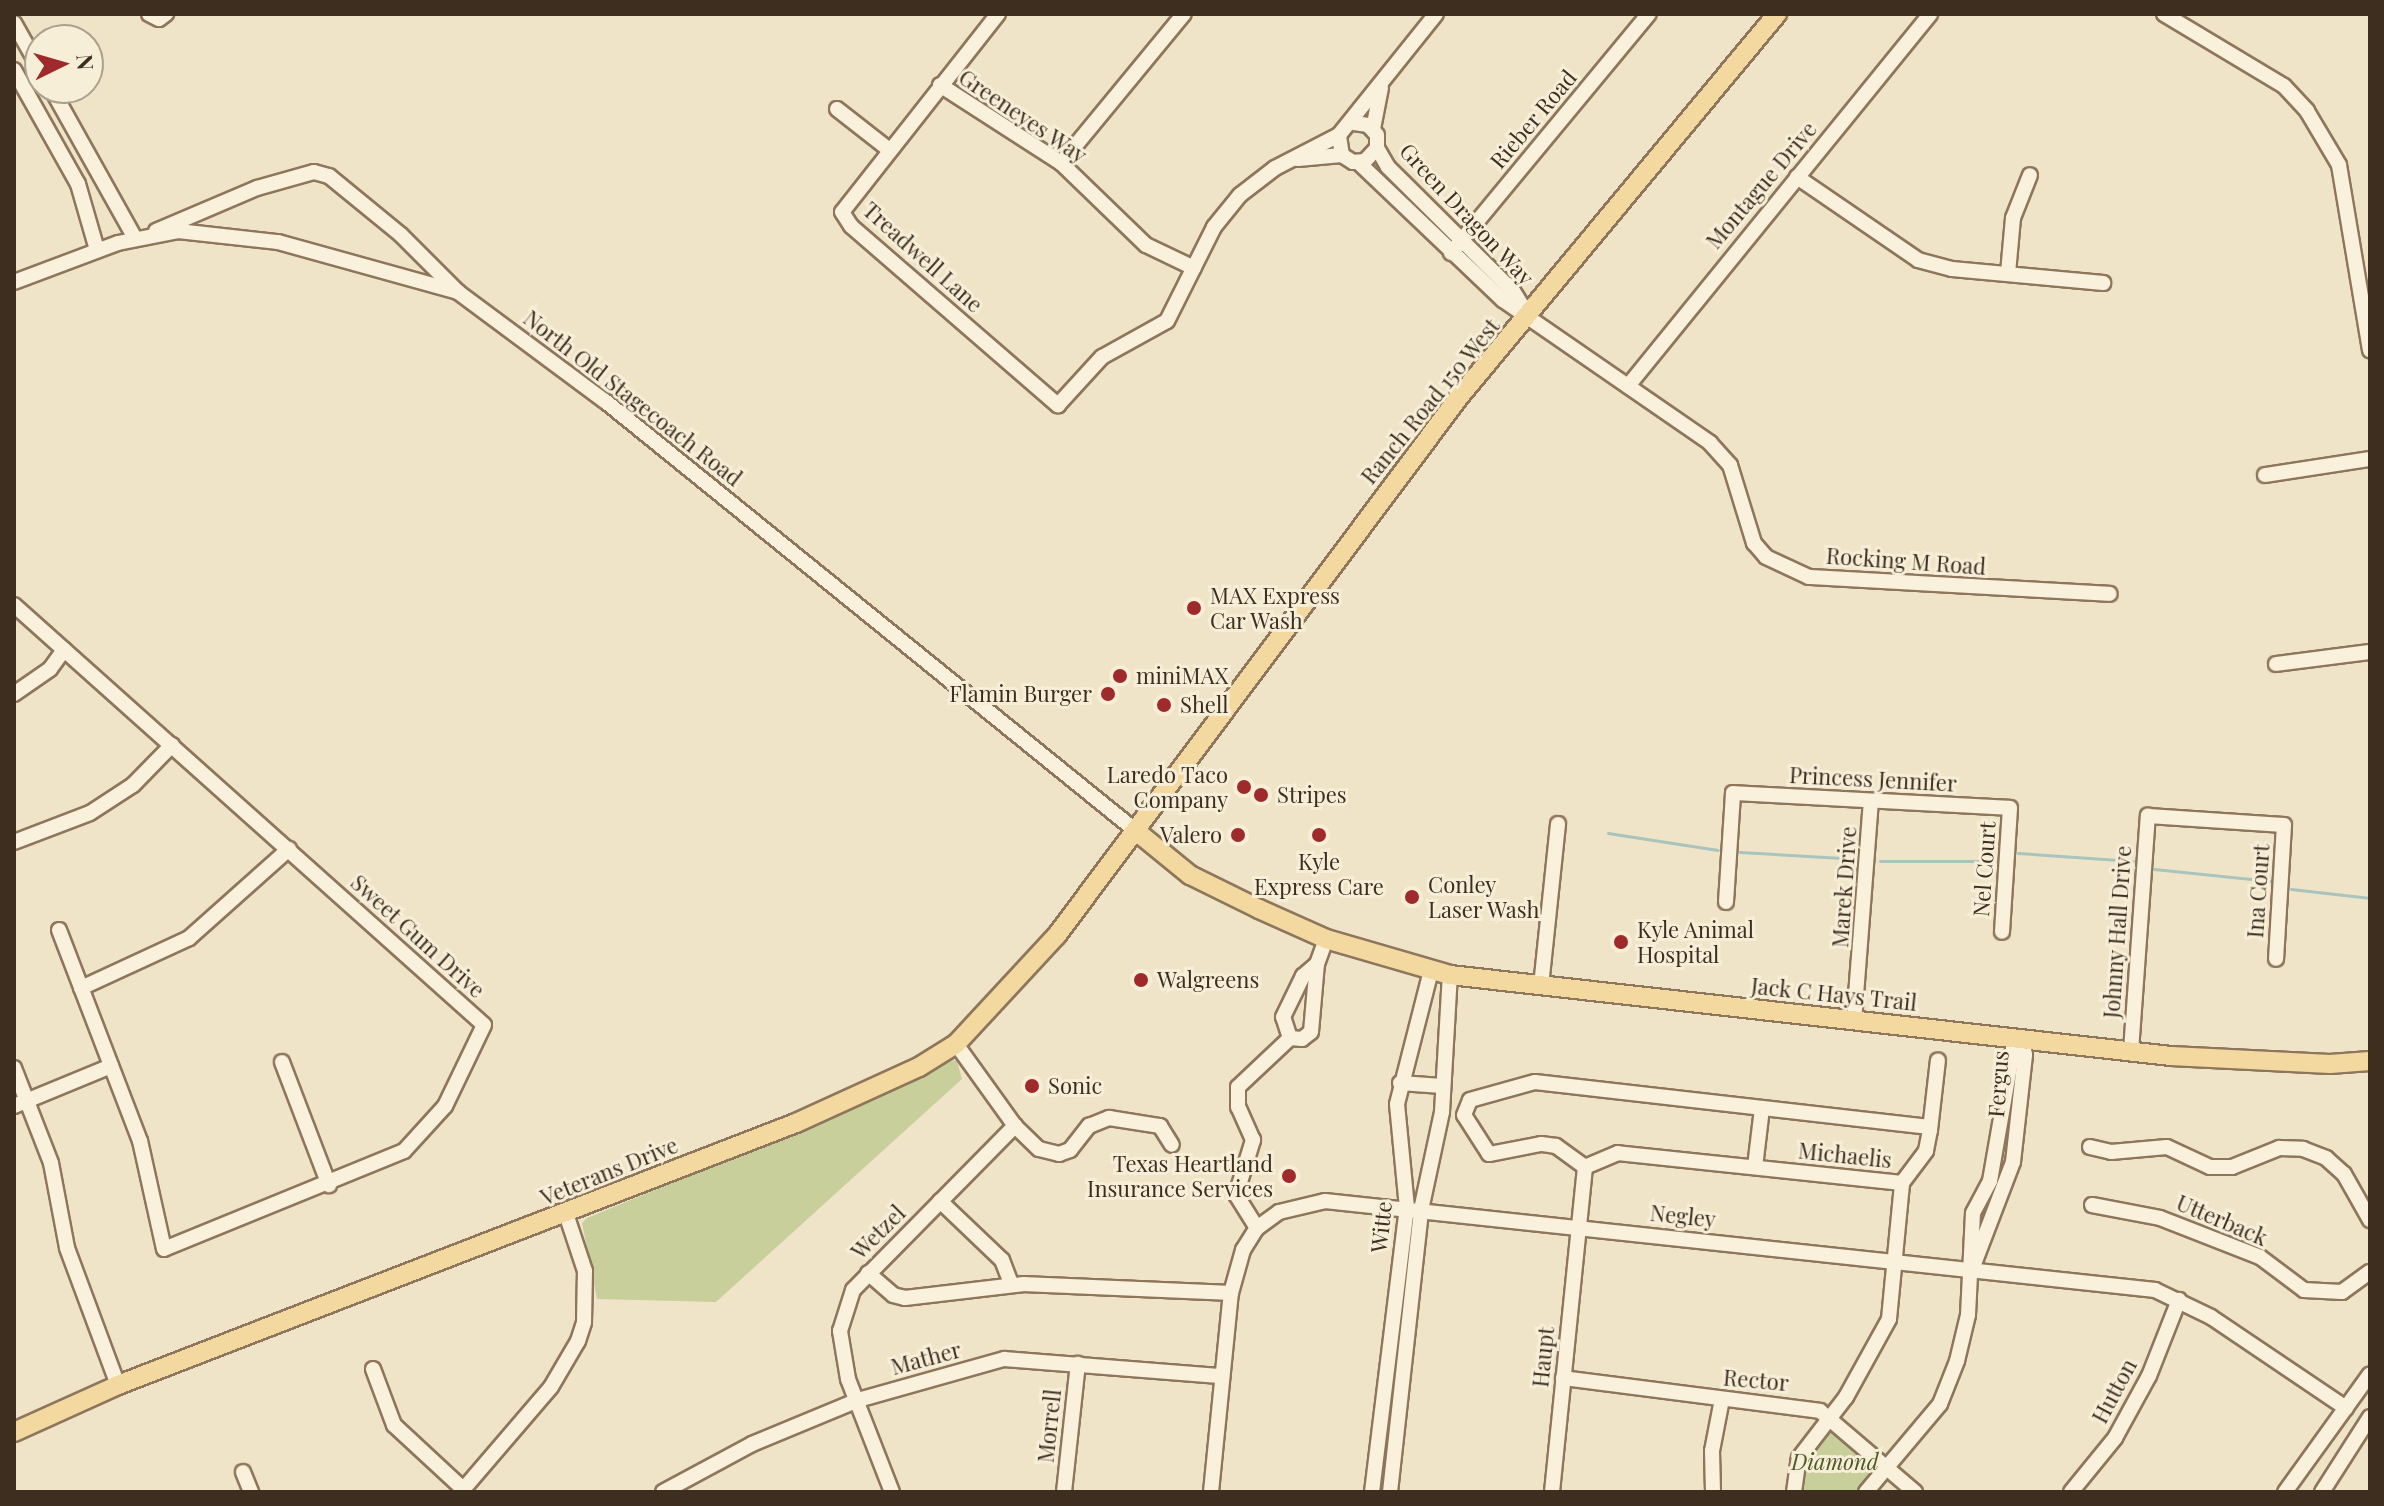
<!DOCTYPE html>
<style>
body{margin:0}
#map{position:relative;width:2384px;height:1506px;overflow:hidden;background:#f0e4c8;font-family:"Playfair Display",serif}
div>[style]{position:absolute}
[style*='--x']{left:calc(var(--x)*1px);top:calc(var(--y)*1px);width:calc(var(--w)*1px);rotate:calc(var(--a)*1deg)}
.green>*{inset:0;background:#c9cf9b}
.stream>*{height:3px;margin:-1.5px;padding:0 1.5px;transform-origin:1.5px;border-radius:1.5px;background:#a9c4bc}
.roads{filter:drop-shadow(2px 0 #8d765c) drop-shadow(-2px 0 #8d765c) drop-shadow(0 2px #8d765c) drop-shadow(0 -2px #8d765c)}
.minor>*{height:14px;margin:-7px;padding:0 7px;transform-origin:7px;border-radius:7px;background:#faf1dc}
.major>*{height:18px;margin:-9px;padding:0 9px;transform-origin:9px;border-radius:9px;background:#f3d9a0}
.dots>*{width:22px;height:22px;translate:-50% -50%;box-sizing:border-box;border:4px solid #f7eed8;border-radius:50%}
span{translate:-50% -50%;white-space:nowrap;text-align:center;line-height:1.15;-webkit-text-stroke:6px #f7eed8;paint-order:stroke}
.street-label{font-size:22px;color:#3d2e20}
.poi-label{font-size:22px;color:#3d2e20}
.left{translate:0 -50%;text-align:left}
.right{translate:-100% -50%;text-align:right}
.park-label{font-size:22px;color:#4d5a26;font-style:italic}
.frame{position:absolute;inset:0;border:16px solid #3d2e20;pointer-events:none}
.north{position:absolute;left:24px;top:24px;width:80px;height:80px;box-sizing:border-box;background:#f7eed8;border:2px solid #ada18e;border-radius:50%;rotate:85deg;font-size:22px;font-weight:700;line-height:32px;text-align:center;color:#3d2e20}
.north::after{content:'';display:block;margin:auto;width:28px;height:36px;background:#9e2a2b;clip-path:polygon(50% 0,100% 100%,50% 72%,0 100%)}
</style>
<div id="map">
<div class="green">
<div style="clip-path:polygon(948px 1059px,957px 1061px,962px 1079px,716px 1302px,597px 1299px,582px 1223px,587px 1218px,866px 1103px)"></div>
<div style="clip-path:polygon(1831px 1419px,1887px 1469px,1865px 1492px,1795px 1492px,1794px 1474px)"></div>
</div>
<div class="stream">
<div style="--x:1608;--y:833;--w:111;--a:8.8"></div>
<div style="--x:1740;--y:852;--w:119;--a:3.4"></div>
<div style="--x:2018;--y:853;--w:115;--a:4"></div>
<div style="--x:1880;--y:861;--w:114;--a:0"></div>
<div style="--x:2154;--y:869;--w:117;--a:5.9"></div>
<div style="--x:2291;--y:889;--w:80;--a:6.5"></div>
</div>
<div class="roads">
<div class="minor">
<div style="--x:149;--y:14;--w:11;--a:27"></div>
<div style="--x:159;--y:19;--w:9;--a:-36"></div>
<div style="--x:998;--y:14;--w:252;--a:128.2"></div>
<div style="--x:842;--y:212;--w:17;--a:57"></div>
<div style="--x:851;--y:226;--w:274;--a:40.9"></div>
<div style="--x:1058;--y:405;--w:65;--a:-47.5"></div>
<div style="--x:1102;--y:357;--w:74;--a:-29"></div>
<div style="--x:1167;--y:321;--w:105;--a:-63.4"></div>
<div style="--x:1214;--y:227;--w:41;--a:-50.9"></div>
<div style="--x:1240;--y:195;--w:44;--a:-37.6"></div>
<div style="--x:1275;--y:168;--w:72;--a:-27.3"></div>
<div style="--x:2164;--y:14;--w:140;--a:31"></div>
<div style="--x:2284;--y:86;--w:34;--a:47"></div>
<div style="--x:2307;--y:111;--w:63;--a:59.3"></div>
<div style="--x:2339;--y:165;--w:188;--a:80.5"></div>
<div style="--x:14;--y:23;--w:53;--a:60.5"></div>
<div style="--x:14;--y:70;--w:131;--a:60.7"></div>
<div style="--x:78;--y:184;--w:69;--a:73.9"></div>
<div style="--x:940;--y:85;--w:144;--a:32.8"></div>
<div style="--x:1061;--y:163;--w:118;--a:44"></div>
<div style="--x:1146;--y:245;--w:53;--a:25.6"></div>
<div style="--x:51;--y:88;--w:172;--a:60.8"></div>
<div style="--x:837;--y:109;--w:65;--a:38.1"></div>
<div style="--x:1354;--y:123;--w:14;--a:8"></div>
<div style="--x:1368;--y:125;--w:13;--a:48"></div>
<div style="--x:1377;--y:135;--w:13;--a:90"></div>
<div style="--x:1377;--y:148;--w:18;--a:133"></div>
<div style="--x:1365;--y:161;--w:12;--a:175"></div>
<div style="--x:1353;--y:162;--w:13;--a:-148"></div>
<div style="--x:1342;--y:155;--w:20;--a:-99"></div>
<div style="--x:1339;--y:135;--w:155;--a:-51.3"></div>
<div style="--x:1373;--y:129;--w:42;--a:-79"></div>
<div style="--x:1377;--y:148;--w:22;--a:60"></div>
<div style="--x:1388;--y:167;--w:176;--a:44.8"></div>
<div style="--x:1513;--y:291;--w:22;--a:58"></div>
<div style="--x:1298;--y:159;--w:44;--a:-5.2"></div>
<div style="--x:1061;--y:163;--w:193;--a:-50.5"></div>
<div style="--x:1359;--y:163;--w:199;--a:43.6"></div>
<div style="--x:1503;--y:300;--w:252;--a:34.6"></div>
<div style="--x:1710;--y:443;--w:30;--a:48"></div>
<div style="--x:1730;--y:465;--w:82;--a:72.9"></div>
<div style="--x:1754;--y:543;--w:18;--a:49"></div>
<div style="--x:1766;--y:557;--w:47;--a:24.9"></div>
<div style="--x:1809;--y:577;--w:301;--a:3.2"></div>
<div style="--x:1797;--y:177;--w:147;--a:34.4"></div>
<div style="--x:1918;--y:260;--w:35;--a:15"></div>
<div style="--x:1952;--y:269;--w:152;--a:5.3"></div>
<div style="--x:156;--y:231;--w:110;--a:-23.1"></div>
<div style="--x:257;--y:188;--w:59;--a:-15.7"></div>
<div style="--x:314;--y:172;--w:16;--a:15"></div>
<div style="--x:329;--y:176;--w:93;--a:39.3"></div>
<div style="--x:401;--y:235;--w:81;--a:45"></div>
<div style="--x:1451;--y:253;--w:310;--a:-50.4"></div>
<div style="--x:2008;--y:273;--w:55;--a:-84.8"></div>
<div style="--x:2013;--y:218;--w:46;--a:-68.4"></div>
<div style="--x:14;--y:282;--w:111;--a:-20.6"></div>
<div style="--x:118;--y:243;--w:61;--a:-11.3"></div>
<div style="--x:178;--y:231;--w:101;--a:6.3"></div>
<div style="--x:278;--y:242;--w:187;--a:15.5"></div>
<div style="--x:458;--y:292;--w:183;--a:36.6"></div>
<div style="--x:605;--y:401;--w:683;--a:39"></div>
<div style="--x:1628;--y:386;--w:479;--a:-50.9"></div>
<div style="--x:2265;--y:475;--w:106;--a:-8.7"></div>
<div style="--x:14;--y:605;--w:630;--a:41.78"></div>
<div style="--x:484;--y:1025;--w:90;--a:115.7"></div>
<div style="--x:445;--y:1106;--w:61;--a:132.3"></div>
<div style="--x:404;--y:1151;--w:259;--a:157.8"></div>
<div style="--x:164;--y:1249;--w:111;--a:-102.5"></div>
<div style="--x:140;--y:1141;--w:226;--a:-111"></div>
<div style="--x:2276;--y:664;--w:95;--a:-7.3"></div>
<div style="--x:14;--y:694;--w:44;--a:-34.8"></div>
<div style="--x:50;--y:669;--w:24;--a:-54"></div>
<div style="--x:14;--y:842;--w:81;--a:-20.9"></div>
<div style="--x:90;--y:813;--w:51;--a:-33.1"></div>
<div style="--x:133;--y:785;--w:56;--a:-45.7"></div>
<div style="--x:1726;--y:902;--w:109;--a:-86.3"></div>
<div style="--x:1733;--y:793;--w:277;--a:3.1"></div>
<div style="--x:2010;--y:808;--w:124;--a:93.7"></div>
<div style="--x:1541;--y:986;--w:163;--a:-84"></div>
<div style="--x:81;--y:988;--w:119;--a:-24.8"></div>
<div style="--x:189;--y:938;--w:134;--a:-41.7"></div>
<div style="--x:1854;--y:1021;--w:220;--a:-85.6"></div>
<div style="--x:1290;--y:1038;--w:22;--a:-108"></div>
<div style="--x:1283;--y:1017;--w:46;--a:-64"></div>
<div style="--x:1303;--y:976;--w:18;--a:-41"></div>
<div style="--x:2131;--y:1051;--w:236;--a:-85.9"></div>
<div style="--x:2148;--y:816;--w:136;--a:3.8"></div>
<div style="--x:2284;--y:825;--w:134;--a:93.4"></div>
<div style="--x:282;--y:1062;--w:132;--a:69.1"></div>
<div style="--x:14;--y:1068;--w:102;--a:68.7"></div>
<div style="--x:51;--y:1163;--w:86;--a:79.3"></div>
<div style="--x:67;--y:1248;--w:146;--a:69.6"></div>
<div style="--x:1535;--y:1082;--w:397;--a:6.5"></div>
<div style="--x:1929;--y:1127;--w:3;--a:72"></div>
<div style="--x:1930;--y:1130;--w:21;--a:101"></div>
<div style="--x:1926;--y:1151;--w:40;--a:127"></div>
<div style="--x:1902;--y:1183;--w:286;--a:-174"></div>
<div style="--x:1618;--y:1153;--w:36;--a:157"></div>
<div style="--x:1585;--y:1167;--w:36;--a:-144"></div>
<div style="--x:1556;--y:1146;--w:15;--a:-172"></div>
<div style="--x:1541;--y:1144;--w:53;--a:169.1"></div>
<div style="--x:1489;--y:1154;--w:46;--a:-122.7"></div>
<div style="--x:1464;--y:1115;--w:16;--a:-68"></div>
<div style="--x:1470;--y:1100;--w:67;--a:-15.5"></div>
<div style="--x:1400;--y:1083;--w:42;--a:4.1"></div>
<div style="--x:14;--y:1106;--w:105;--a:-22.4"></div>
<div style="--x:1015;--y:1126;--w:33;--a:44"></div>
<div style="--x:1039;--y:1149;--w:21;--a:14"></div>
<div style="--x:1059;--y:1154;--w:12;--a:-20"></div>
<div style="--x:1070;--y:1150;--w:31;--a:-52"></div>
<div style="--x:1089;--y:1126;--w:22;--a:-22"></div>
<div style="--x:1109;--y:1118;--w:52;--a:8.9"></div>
<div style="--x:1160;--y:1126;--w:22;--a:58"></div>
<div style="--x:1930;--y:1130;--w:70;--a:-83.5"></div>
<div style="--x:2090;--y:1147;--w:22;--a:13"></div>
<div style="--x:2111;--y:1152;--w:56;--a:-5.1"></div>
<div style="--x:2167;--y:1147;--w:47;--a:24.9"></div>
<div style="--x:2210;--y:1167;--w:22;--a:0"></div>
<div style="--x:2232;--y:1167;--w:51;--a:-22"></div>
<div style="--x:2279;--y:1148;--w:24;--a:2"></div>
<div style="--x:2303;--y:1149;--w:25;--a:21"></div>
<div style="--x:2326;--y:1158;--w:24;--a:42"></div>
<div style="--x:2344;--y:1174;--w:53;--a:60.5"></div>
<div style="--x:1755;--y:1167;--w:59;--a:-83.2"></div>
<div style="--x:940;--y:1201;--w:86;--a:43.6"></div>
<div style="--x:1002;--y:1260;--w:26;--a:69"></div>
<div style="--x:2092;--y:1205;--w:69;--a:10.8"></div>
<div style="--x:2160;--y:1218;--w:107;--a:21.3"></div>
<div style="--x:2260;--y:1257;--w:55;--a:36.9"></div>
<div style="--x:2304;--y:1290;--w:38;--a:3"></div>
<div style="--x:2342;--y:1292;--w:34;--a:-36"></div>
<div style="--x:1257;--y:1228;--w:39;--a:-122"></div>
<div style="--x:1236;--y:1195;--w:58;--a:-72.8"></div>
<div style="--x:1253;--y:1140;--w:36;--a:-114"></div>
<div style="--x:1238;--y:1107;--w:20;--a:-90"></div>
<div style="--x:1238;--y:1087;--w:71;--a:-43.3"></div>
<div style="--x:1290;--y:1038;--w:12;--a:5"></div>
<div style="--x:1302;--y:1039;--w:11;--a:-38"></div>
<div style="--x:1311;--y:1032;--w:68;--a:-85"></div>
<div style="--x:1317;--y:964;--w:27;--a:-70"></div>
<div style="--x:1974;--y:1264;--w:109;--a:-69.1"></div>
<div style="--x:2013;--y:1162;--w:108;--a:-83.6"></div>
<div style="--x:2025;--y:1055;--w:16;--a:-101"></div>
<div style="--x:868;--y:1273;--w:33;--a:41"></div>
<div style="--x:893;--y:1295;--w:12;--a:14"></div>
<div style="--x:905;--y:1298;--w:120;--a:-6.7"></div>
<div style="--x:1024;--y:1284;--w:207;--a:2.5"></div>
<div style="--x:373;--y:1369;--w:60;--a:69.4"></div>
<div style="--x:394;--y:1425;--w:94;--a:42.8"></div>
<div style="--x:1563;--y:1378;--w:259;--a:7.3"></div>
<div style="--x:1820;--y:1411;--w:125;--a:40.5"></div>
<div style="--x:243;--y:1472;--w:22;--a:68"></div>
<div style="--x:461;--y:1492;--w:138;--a:-49.4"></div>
<div style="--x:551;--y:1387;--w:53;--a:-59.6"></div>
<div style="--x:578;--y:1341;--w:20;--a:-72"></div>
<div style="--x:584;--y:1322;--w:51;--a:-88.9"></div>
<div style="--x:585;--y:1271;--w:60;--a:-108.4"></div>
<div style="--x:663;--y:1492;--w:101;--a:-28.3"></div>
<div style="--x:752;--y:1444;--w:115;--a:-22.5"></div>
<div style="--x:858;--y:1400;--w:152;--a:-15.7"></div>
<div style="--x:1004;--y:1359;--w:219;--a:4.5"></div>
<div style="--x:892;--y:1492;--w:121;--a:-111.3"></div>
<div style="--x:848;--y:1379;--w:49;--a:-99.5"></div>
<div style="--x:840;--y:1331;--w:43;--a:-72.4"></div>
<div style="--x:853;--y:1290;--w:231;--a:-45.4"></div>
<div style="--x:1015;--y:1126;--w:101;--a:-125.7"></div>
<div style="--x:1064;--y:1492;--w:129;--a:-83.8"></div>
<div style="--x:1211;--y:1492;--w:200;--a:-84.3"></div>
<div style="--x:1231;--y:1293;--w:45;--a:-74.4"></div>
<div style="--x:1243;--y:1250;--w:26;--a:-58"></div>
<div style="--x:1257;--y:1228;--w:27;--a:-36"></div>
<div style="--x:1279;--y:1212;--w:47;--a:-13.4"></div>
<div style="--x:1325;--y:1201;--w:835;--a:6.12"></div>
<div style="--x:2155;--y:1290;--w:62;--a:25.7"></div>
<div style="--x:2211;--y:1317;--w:163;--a:34"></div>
<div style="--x:1372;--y:1492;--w:286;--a:-83"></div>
<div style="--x:1407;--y:1208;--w:104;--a:-95.5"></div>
<div style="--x:1397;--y:1104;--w:137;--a:-75.7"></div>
<div style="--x:1390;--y:1492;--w:284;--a:-83.7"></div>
<div style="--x:1421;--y:1210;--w:100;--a:-77.9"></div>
<div style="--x:1442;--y:1112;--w:137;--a:-86.7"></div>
<div style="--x:1552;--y:1492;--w:327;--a:-84.2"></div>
<div style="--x:1713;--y:1492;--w:41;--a:-91.4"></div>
<div style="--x:1712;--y:1451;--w:53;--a:-79.1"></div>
<div style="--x:1794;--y:1492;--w:34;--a:-82"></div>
<div style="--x:1799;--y:1458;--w:77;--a:-52.4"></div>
<div style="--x:1846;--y:1397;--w:89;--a:-61.1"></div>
<div style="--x:1889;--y:1319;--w:137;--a:-84.5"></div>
<div style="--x:1866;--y:1492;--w:115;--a:-49.9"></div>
<div style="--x:1940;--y:1404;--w:46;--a:-68.4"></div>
<div style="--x:1957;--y:1361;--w:47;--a:-76.6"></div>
<div style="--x:1968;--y:1315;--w:102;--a:-87.2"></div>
<div style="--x:1973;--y:1213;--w:36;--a:-62"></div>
<div style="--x:1990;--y:1181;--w:134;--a:-80.1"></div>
<div style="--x:2013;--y:1049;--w:13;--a:-48"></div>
<div style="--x:2071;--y:1492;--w:70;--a:-50.8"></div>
<div style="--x:2115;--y:1438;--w:71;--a:-61.3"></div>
<div style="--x:2149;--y:1376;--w:82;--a:-68.5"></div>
<div style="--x:2285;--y:1492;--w:145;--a:-54.2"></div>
<div style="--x:2322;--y:1492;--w:89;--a:-57.4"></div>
</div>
<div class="major">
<div style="--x:1136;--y:831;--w:70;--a:39.2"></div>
<div style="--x:1190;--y:875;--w:77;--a:26.2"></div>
<div style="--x:1259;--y:909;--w:73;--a:24.1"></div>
<div style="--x:1326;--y:939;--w:129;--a:16.2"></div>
<div style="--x:1450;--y:975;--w:726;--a:6.41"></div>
<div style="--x:2171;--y:1056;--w:159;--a:2.9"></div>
<div style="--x:2330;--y:1064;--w:40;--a:-4.3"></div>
<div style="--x:14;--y:1432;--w:114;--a:-24.3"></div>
<div style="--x:118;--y:1385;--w:727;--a:-21.13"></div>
<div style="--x:796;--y:1123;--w:135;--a:-24.5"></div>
<div style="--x:919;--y:1067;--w:44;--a:-31.9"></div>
<div style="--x:956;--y:1044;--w:149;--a:-47.2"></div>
<div style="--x:1057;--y:935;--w:672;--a:-53.23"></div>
<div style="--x:1459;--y:397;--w:498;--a:-50.3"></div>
</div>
</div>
<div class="dots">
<div style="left:1194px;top:608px;background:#9e2a2b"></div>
<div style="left:1120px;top:676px;background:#9e2a2b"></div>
<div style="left:1108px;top:694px;background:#9e2a2b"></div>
<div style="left:1164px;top:705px;background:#9e2a2b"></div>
<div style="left:1244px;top:787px;background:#9e2a2b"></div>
<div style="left:1261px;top:795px;background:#9e2a2b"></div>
<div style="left:1238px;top:835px;background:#9e2a2b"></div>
<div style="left:1319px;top:835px;background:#9e2a2b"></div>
<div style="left:1412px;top:897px;background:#9e2a2b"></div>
<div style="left:1621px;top:942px;background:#9e2a2b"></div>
<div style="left:1141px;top:980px;background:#9e2a2b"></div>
<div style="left:1032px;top:1086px;background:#9e2a2b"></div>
<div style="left:1289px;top:1176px;background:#9e2a2b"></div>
</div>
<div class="street-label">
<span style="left:1023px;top:116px;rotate:34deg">Greeneyes Way</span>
<span style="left:1533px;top:119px;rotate:-50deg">Rieber Road</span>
<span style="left:1761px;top:185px;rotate:-50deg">Montague Drive</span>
<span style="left:1467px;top:214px;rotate:47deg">Green Dragon Way</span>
<span style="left:923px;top:257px;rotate:42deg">Treadwell Lane</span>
<span style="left:633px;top:398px;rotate:38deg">North Old Stagecoach Road</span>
<span style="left:1430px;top:401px;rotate:-51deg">Ranch Road 150 West</span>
<span style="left:1906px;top:561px;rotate:4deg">Rocking M Road</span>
<span style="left:1873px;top:779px;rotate:3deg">Princess Jennifer</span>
<span style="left:1984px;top:869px;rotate:-86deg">Nel Court</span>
<span style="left:1844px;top:887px;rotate:-86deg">Marek Drive</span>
<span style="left:2258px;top:891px;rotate:-86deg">Ina Court</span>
<span style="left:2117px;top:932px;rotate:-86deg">Johnny Hall Drive</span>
<span style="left:418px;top:936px;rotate:42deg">Sweet Gum Drive</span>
<span style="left:1834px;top:994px;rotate:6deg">Jack C Hays Trail</span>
<span style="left:1998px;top:1084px;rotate:-86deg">Fergus</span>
<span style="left:1845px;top:1155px;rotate:6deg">Michaelis</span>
<span style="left:609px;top:1171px;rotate:-22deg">Veterans Drive</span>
<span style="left:1683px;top:1216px;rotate:6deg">Negley</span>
<span style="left:2222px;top:1220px;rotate:23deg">Utterback</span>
<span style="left:1381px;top:1227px;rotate:-84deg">Witte</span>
<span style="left:878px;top:1232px;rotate:-45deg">Wetzel</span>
<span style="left:1543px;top:1357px;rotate:-84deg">Haupt</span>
<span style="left:926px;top:1358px;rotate:-15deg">Mather</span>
<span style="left:1756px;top:1380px;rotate:5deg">Rector</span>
<span style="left:2114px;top:1391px;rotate:-62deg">Hutton</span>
<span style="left:1049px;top:1426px;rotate:-84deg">Morrell</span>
</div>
<div class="poi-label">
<span class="left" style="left:1210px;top:608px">MAX Express<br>Car Wash</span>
<span class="left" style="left:1136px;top:676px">miniMAX</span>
<span class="right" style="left:1092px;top:694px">Flamin Burger</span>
<span class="left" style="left:1180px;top:705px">Shell</span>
<span class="right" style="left:1228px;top:787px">Laredo Taco<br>Company</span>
<span class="left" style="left:1277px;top:795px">Stripes</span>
<span class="right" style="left:1222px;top:835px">Valero</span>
<span style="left:1319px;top:874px">Kyle<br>Express Care</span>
<span class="left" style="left:1428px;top:897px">Conley<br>Laser Wash</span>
<span class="left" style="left:1637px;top:942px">Kyle Animal<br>Hospital</span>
<span class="left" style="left:1157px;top:980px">Walgreens</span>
<span class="left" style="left:1048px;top:1086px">Sonic</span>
<span class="right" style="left:1273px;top:1176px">Texas Heartland<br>Insurance Services</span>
</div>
<div class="park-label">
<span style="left:1835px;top:1462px">Diamond</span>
</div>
<div class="frame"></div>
<div class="north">N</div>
</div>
